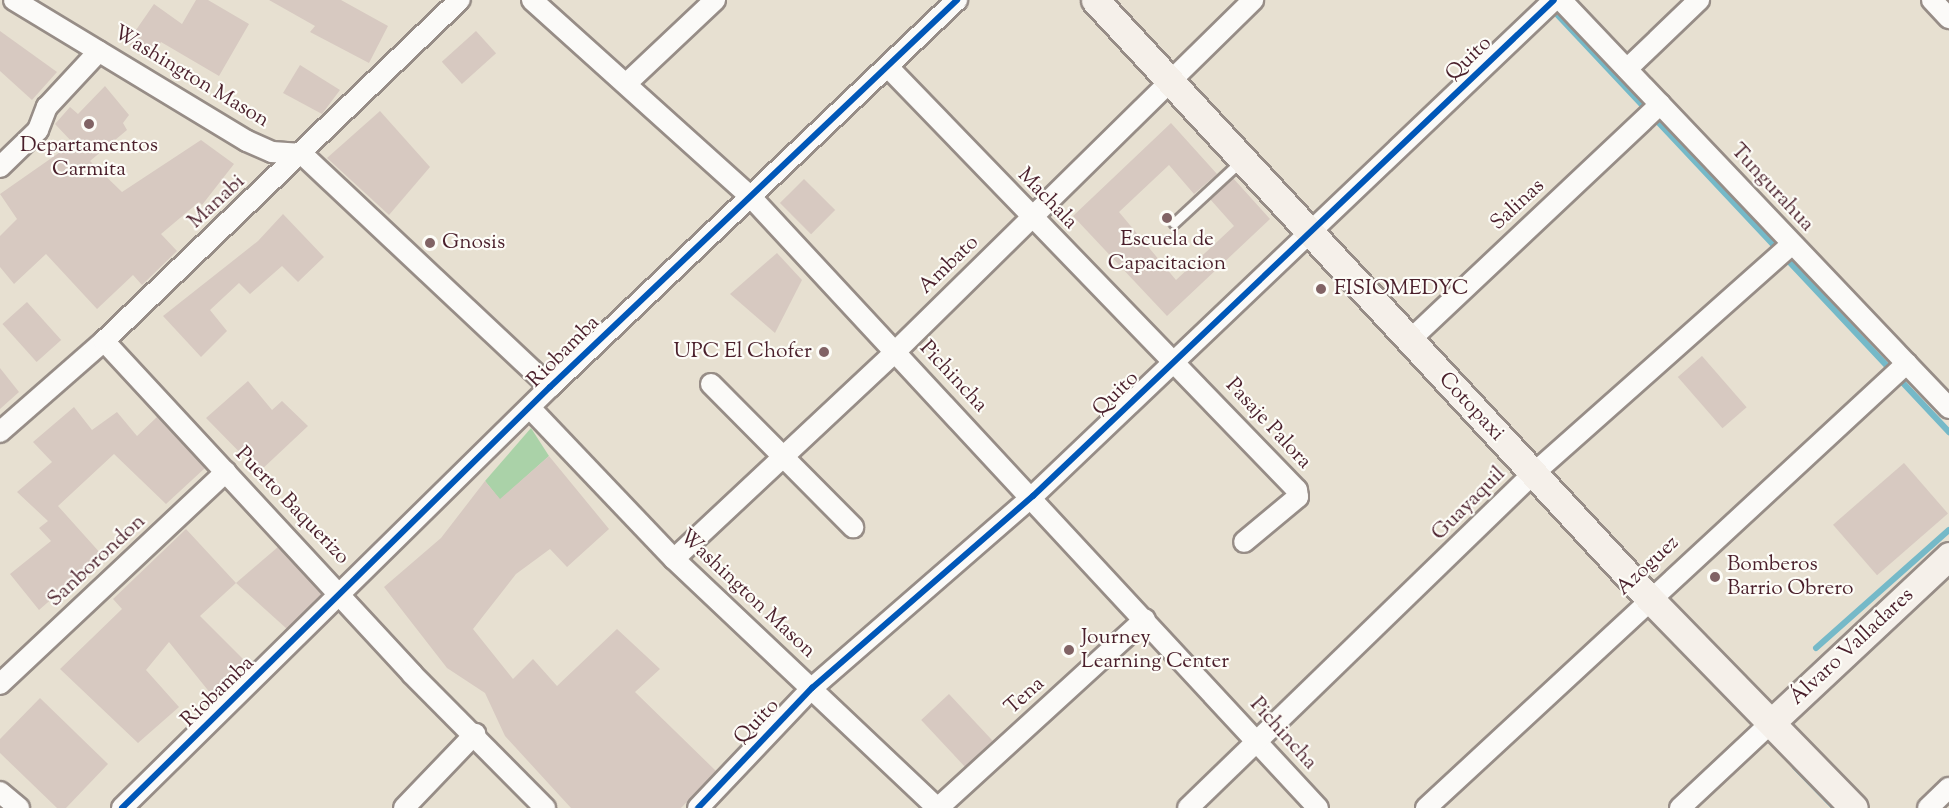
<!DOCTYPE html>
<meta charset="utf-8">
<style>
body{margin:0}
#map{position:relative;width:1949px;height:808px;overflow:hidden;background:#e7e0d1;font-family:"Sorts Mill Goudy",serif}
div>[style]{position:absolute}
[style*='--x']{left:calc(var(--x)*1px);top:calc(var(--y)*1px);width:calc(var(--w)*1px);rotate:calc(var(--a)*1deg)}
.green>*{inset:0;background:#aad2a8}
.stream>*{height:6px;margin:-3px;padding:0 3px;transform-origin:3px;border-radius:3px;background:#75b9c8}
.building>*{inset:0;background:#d7c9c1;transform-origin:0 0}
.roads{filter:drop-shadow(2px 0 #978d87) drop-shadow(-2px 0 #978d87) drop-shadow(0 2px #978d87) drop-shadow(0 -2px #978d87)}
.lane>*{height:9px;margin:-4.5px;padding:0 4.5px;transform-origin:4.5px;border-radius:4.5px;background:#fbfaf8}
.street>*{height:20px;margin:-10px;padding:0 10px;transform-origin:10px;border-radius:10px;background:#fbfaf8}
.secondary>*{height:27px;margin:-13.5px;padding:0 13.5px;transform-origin:13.5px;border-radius:13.5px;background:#f5f0ea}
.cycleway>*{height:6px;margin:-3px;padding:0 3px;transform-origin:3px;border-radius:3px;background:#0057b8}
.dots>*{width:16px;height:16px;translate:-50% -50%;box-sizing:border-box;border:3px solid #fdfcf7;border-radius:50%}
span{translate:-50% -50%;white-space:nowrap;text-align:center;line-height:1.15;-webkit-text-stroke:4.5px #fdfcf7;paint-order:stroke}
.street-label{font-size:21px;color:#4a1f2b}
.poi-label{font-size:21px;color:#4a1f2b}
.left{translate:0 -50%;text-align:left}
.right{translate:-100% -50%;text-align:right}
</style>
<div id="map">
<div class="green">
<div style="clip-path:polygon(531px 428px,549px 456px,500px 500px,485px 481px)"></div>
</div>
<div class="stream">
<div style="--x:1551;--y:8;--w:582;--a:46.81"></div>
<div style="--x:1816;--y:648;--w:178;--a:-41.6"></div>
<div style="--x:1795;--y:767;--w:57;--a:45.7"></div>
</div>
<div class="building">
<div style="clip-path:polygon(196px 0,208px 0,249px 24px,219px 76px,161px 42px,150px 58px,127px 43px,154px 4px,182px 24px)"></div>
<div style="clip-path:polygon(269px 0,341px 0,388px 26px,369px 63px,310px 32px,315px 26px)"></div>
<div style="clip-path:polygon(0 31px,57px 72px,32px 100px,0 71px)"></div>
<div style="left:476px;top:31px;width:30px;height:46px;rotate:48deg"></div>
<div style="clip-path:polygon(300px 65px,340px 90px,322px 114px,283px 93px)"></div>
<div style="clip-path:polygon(105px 86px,129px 115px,123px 123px,127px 130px,90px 161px,122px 192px,201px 140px,234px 164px,202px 205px,199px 202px,161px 234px,177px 251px,142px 285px,133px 275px,97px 309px,46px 254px,14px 284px,0 267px,0 236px,17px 219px,0 194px,73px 143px,55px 124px,70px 107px,78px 114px)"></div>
<div style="clip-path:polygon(380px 111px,430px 167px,389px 215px,327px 158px)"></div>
<div style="clip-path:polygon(1171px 123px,1217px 174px,1194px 194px,1169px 165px,1119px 212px,1176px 280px,1234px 226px,1210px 199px,1233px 178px,1270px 219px,1167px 316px,1073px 216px)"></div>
<div style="left:804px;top:179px;width:44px;height:34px;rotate:45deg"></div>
<div style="clip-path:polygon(283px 214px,324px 257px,298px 282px,282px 266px,250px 294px,239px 283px,210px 310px,227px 331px,201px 357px,163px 316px,258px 241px)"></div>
<div style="clip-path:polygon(777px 253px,802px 280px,775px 333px,730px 294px)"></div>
<div style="left:27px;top:302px;width:51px;height:33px;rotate:48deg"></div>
<div style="left:1702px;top:356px;width:68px;height:32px;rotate:49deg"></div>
<div style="clip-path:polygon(0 368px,19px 392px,0 409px)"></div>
<div style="clip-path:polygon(248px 381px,272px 410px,282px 401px,308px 426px,259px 472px,206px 418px)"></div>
<div style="clip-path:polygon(74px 407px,92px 430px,117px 412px,137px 436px,157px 417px,205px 468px,166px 504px,114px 454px,58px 506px,102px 555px,39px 610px,10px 574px,51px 541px,39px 528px,48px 521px,17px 492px,52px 462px,33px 442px)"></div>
<div style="clip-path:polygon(549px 456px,609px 529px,567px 567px,550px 549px,516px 574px,473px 629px,513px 679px,533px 659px,557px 686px,617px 629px,660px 669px,635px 692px,716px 771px,681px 808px,571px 808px,505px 736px,485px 693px,447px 668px,384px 587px,441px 538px,485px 481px,500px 499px)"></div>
<div style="left:1904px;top:463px;width:67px;height:94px;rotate:49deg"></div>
<div style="clip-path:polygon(186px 529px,236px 583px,200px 616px,246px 662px,211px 694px,169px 642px,146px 670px,179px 707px,138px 743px,60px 669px,122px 609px,113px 599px)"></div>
<div style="clip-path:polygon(278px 547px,322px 594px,287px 629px,236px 583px)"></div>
<div style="left:949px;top:694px;width:64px;height:38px;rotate:47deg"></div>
<div style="clip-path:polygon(40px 698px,108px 764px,66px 808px,57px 808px,0 753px,0 739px)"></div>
</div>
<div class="roads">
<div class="lane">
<div style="--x:1174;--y:223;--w:91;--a:-42.8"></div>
</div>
<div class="street">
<div style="--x:14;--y:0;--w:272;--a:31.2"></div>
<div style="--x:247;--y:141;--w:27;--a:24"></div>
<div style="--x:272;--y:152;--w:30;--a:4"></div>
<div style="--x:302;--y:154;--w:340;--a:43.2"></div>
<div style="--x:532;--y:0;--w:293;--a:42"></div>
<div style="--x:750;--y:196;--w:835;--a:47.14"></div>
<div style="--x:1561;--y:0;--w:563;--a:46.44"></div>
<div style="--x:1932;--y:0;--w:25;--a:47"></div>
<div style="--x:888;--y:67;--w:588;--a:45.96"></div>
<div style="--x:1297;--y:490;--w:7;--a:82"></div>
<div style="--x:1298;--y:497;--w:70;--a:140.2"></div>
<div style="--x:1627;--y:69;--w:100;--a:-43.8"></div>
<div style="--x:627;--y:83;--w:121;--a:-43.3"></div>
<div style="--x:0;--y:167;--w:53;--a:-44.2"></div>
<div style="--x:38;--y:130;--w:25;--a:-69"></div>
<div style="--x:47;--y:107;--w:76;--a:-47.1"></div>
<div style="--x:1410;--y:340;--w:344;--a:-43.3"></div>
<div style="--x:104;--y:341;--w:454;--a:47.2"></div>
<div style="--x:412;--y:674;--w:189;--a:45.2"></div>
<div style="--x:711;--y:384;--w:202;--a:45.2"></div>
<div style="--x:531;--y:409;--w:207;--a:46.4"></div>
<div style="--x:674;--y:559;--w:362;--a:43.4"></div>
<div style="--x:0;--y:432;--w:138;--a:-41.2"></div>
<div style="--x:104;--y:341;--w:493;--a:-43.8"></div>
<div style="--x:674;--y:559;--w:304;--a:-43.1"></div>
<div style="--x:896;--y:351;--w:501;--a:-44.51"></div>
<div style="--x:0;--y:684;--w:310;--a:-43.2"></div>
<div style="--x:0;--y:792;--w:25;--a:40"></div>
<div style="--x:122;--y:808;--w:600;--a:-44.53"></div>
<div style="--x:550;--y:387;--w:562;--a:-43.56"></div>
<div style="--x:404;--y:808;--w:103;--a:-46.2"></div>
<div style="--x:698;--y:808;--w:166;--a:-46.5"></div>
<div style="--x:812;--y:688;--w:293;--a:-41"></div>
<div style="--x:1033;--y:496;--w:719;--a:-43.59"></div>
<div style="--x:938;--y:808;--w:280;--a:-42.4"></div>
<div style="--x:1188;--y:808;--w:480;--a:-44.1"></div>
<div style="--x:1533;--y:474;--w:346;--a:-41.6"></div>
<div style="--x:1426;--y:808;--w:655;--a:-42.77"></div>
<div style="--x:1680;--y:808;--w:129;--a:-43.1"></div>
<div style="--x:1928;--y:808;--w:29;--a:-44"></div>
</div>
<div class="secondary">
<div style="--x:1095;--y:0;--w:815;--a:47.19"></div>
<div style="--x:1649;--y:598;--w:293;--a:45.7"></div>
<div style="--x:1774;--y:720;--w:240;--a:-43.1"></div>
</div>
</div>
<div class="cycleway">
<div style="--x:122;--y:808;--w:600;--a:-44.53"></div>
<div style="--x:550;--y:387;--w:562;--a:-43.56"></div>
<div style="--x:698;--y:808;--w:166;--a:-46.5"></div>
<div style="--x:812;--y:688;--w:293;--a:-41"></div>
<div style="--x:1033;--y:496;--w:719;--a:-43.59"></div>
</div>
<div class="dots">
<div style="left:89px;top:124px;background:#816365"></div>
<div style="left:1167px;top:218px;background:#816365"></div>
<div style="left:430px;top:243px;background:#816365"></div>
<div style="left:1321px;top:289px;background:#816365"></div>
<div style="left:824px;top:352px;background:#816365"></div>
<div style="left:1715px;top:577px;background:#816365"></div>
<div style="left:1069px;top:650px;background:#816365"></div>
</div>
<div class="street-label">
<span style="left:1469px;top:59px;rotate:-44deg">Quito</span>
<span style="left:191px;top:77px;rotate:31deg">Washington Mason</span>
<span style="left:1772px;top:188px;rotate:47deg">Tungurahua</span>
<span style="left:1047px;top:199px;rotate:46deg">Machala</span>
<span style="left:217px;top:202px;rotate:-43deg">Manabi</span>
<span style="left:1518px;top:205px;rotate:-43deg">Salinas</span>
<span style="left:949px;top:265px;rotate:-44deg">Ambato</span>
<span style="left:564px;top:352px;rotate:-45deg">Riobamba</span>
<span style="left:953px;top:377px;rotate:47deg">Pichincha</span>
<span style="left:1116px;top:394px;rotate:-44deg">Quito</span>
<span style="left:1471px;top:407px;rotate:47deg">Cotopaxi</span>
<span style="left:1268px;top:424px;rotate:47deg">Pasaje Palora</span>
<span style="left:1469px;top:504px;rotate:-45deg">Guayaquil</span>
<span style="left:292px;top:506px;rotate:46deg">Puerto Baquerizo</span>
<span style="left:97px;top:561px;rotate:-43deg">Sanborondon</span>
<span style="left:1648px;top:566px;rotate:-43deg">Azoguez</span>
<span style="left:747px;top:594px;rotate:43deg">Washington Mason</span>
<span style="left:1852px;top:647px;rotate:-43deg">Álvaro Valladares</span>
<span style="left:218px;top:692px;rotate:-44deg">Riobamba</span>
<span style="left:1025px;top:696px;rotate:-42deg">Tena</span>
<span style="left:757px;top:722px;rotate:-46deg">Quito</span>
<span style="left:1283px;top:734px;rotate:48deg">Pichincha</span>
</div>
<div class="poi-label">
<span style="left:89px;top:158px">Departamentos<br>Carmita</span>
<span style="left:1167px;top:252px">Escuela de<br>Capacitacion</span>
<span class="left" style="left:442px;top:243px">Gnosis</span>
<span class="left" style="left:1334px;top:289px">FISIOMEDYC</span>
<span class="right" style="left:812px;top:352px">UPC El Chofer</span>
<span class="left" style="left:1727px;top:577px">Bomberos<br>Barrio Obrero</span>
<span class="left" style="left:1081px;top:650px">Journey<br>Learning Center</span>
</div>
</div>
